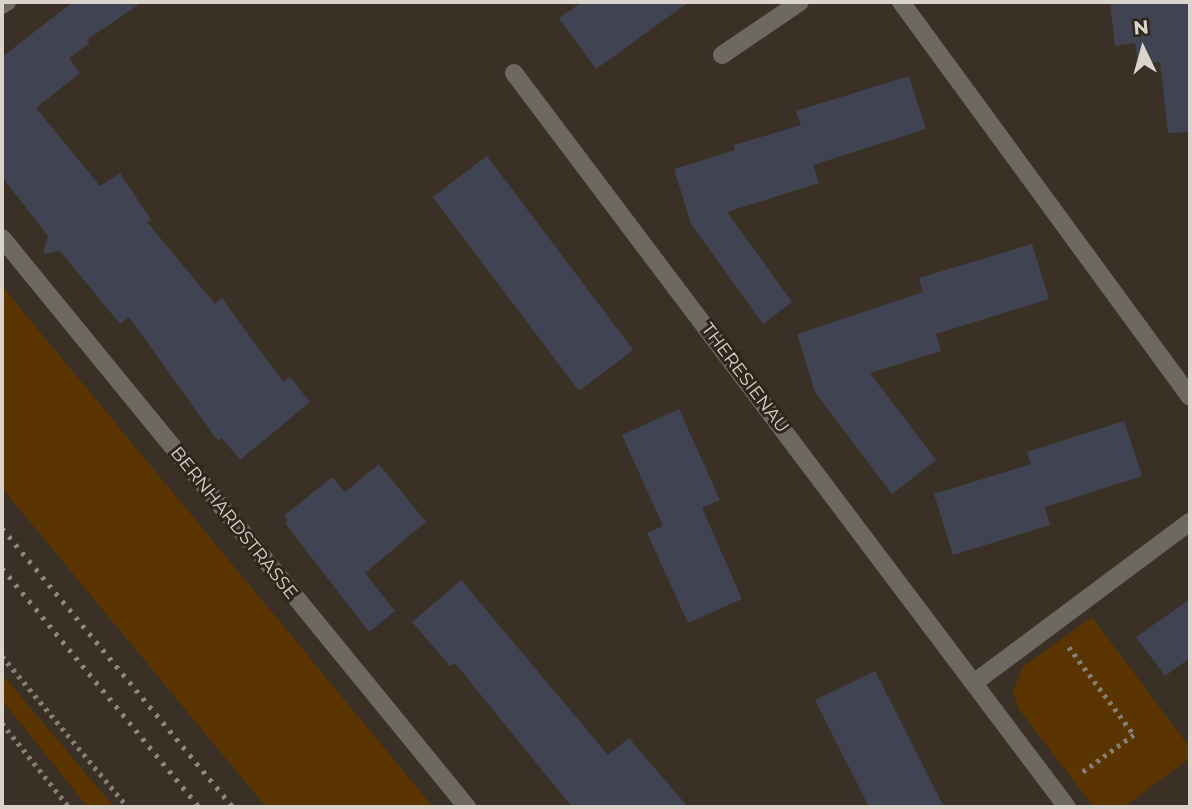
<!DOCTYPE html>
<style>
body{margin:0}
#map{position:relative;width:1192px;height:809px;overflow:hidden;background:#3b3025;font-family:Montserrat,sans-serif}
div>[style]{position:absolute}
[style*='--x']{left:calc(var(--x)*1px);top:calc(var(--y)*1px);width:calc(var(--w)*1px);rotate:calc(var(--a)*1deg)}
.green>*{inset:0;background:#5b3501}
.building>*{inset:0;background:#404352;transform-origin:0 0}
.path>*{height:4.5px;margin-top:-2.25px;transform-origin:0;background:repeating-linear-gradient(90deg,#867d73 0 3.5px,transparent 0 8.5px)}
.minor>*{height:18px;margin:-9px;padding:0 9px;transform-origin:9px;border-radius:9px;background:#6e6863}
.rail>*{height:5px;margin-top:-2.5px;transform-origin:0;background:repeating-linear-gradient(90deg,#90877e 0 3.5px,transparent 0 10.5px)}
span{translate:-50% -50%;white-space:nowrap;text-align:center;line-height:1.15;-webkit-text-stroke:6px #31261b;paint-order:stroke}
.street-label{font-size:18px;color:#dbd4cd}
.frame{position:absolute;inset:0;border:4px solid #dbd4cd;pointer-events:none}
.north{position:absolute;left:1108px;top:14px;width:70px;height:70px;-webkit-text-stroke:5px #31261b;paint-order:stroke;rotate:355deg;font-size:19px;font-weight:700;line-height:28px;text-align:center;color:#dbd4cd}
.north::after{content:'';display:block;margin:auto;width:24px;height:32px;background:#dbd4cd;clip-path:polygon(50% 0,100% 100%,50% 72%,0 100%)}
</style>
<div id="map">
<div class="green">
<div style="clip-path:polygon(2px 286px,433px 807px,266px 807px,2px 488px)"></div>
<div style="clip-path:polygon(1092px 617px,1190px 748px,1190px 758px,1124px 807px,1094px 807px,1018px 708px,1013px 692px,1023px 667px)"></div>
<div style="clip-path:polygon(2px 674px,114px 807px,88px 807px,2px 700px)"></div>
</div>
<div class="building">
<div style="clip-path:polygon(73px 2px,142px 2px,87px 40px,90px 43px,69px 58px,80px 73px,36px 108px,100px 186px,120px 173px,151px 220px,147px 222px,215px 304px,222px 298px,283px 382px,290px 377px,310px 402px,240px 460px,222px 438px,218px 441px,129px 317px,120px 324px,60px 251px,43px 254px,48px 236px,2px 177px,2px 57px)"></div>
<div style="clip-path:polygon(582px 2px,689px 2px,596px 69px,559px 18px)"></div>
<div style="clip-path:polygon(1110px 2px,1190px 2px,1190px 132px,1168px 133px,1160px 62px,1138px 64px,1135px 43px,1115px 46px)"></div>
<div style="clip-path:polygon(909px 76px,926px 129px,813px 165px,819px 183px,727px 212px,792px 302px,763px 324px,691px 224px,674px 169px,735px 150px,734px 145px,801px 125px,796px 111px)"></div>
<div style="left:487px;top:156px;width:243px;height:68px;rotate:53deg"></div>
<div style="clip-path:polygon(1032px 244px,1049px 299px,936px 334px,941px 351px,870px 373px,936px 460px,892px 494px,815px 392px,797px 334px,923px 292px,919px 278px)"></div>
<div style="clip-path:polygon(679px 409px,720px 500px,702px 508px,742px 599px,688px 623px,647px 533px,663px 526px,622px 435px)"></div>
<div style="clip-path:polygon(1124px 421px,1142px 476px,1045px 507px,1050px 525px,953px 555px,934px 494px,1031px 464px,1027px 452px)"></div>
<div style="clip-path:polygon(379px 464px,426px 522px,365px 573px,395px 611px,369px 632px,285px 523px,288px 520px,284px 516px,332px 477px,345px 492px)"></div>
<div style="clip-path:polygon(461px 580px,608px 755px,629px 738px,688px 807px,572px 807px,455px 663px,450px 666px,412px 622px)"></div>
<div style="clip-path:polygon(1190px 599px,1190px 658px,1165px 676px,1136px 637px)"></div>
<div style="clip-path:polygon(875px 671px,944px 807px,869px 807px,815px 700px)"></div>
</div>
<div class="path">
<div style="--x:1069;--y:647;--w:109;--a:53.5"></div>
<div style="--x:1134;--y:735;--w:68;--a:144"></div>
<div style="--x:2;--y:656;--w:197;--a:50.2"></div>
<div style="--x:2;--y:723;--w:107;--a:51.4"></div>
</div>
<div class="minor">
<div style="--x:901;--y:2;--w:489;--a:53.8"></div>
<div style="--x:2;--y:5;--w:6;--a:-31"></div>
<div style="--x:722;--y:55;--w:94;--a:-34.2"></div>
<div style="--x:514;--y:73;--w:919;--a:53.01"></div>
<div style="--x:2;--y:238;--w:735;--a:50.74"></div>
<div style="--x:975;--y:682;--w:268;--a:-36.7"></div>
</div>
<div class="rail">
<div style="--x:2;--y:528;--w:362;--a:50.4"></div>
<div style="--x:2;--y:568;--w:310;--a:50.5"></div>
</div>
<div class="street-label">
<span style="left:745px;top:378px;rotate:53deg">THERESIENAU</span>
<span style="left:234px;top:523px;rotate:51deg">BERNHARDSTRASSE</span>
</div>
<div class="frame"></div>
<div class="north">N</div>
</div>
